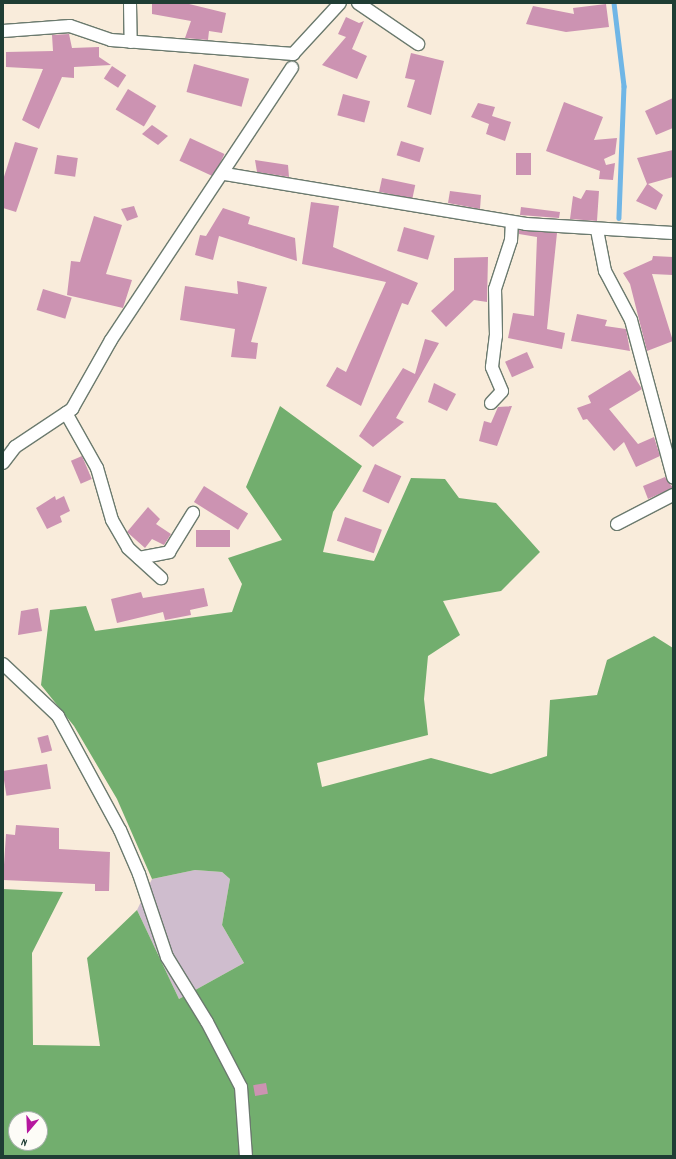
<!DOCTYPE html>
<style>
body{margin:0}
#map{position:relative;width:676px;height:1159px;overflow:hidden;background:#f9ecdb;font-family:Dekko,sans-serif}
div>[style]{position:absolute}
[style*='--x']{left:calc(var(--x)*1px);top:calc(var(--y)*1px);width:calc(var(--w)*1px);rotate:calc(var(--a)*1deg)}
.industrial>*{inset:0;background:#cfbdce}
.forest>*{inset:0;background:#72ae6e}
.stream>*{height:4.5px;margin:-2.25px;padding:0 2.25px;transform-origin:2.25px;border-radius:2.25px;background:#70b6e6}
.building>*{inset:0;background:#cc93b2;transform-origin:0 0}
.roads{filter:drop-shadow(1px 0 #6b7a6e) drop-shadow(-1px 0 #6b7a6e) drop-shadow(0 1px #6b7a6e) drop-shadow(0 -1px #6b7a6e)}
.minor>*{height:12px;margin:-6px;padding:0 6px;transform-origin:6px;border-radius:6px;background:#fff}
span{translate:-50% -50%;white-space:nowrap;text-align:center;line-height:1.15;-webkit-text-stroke:3px #fdfcf7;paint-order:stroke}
.frame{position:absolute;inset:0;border:4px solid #1f3d34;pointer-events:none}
.north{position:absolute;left:8px;top:1111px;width:40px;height:40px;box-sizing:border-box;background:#fdfcf7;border:1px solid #a4b0a9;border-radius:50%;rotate:199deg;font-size:11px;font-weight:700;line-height:16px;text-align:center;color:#1f3d34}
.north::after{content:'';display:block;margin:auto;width:14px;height:18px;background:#b5179e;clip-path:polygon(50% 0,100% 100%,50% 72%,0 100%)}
</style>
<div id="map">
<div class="industrial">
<div style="clip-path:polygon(195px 870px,222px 872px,230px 879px,222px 925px,244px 963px,179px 999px,137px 910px,152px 879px)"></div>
</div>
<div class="forest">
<div style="clip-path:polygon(evenodd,280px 406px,362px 466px,333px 512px,323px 552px,374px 561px,411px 478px,445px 479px,459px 498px,496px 503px,540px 552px,501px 591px,443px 601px,460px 635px,428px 656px,424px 699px,428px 735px,317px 763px,322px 787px,431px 758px,491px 774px,547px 756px,550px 700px,597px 695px,607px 660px,654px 636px,673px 648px,673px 1156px,3px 1156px,3px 889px,63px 892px,32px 953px,33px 1045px,100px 1046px,87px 958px,137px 910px,179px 999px,244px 963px,222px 925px,230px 879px,222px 872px,195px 870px,152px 879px,117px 799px,74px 726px,41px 685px,50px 610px,86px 606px,95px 631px,232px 612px,242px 584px,228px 558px,282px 540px,246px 487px,280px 406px,16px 1119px,40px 1119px,40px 1143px,16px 1143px,16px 1119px)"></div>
</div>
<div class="stream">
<div style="--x:614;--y:3;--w:84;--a:83.1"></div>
<div style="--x:624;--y:86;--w:132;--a:92.2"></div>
</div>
<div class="building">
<div style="clip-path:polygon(152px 3px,185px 3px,226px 13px,222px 33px,209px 31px,208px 40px,185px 38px,191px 21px,152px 14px)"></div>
<div style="clip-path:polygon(606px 4px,609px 27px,566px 32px,526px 24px,533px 6px,574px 14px,573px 8px)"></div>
<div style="clip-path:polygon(346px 17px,359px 23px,364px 21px,352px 49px,367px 56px,357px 79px,322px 65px,346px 37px,338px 34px)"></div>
<div style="clip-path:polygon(69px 34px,72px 48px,99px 47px,99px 57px,111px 65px,74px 67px,74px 78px,62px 77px,39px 129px,22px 120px,43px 69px,6px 67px,6px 52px,53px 51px,52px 35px)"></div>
<div style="clip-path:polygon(411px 53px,444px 61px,431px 115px,407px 107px,415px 80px,405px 78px)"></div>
<div style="left:194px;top:64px;width:57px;height:29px;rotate:15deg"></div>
<div style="left:112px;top:66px;width:17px;height:15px;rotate:33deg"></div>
<div style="left:128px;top:89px;width:33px;height:24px;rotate:31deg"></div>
<div style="left:343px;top:94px;width:28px;height:22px;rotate:15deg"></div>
<div style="clip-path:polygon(673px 98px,673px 128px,656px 135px,645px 111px)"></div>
<div style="clip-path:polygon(564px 102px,603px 117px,594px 140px,617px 138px,615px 154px,604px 159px,606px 165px,615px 163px,613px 180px,599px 179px,600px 171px,546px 151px)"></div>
<div style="clip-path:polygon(478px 103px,495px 107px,492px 116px,511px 122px,505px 141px,486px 134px,489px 124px,471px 117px)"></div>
<div style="clip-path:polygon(152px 125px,168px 136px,158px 145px,142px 134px)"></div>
<div style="left:190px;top:138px;width:38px;height:25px;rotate:25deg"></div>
<div style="left:401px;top:141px;width:24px;height:15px;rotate:17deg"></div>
<div style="clip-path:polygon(15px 142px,38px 148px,16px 212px,3px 208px,3px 180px)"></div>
<div style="clip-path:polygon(673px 150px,673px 177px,648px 184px,663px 195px,656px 210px,636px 201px,647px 184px,637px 158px)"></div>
<div style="left:516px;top:153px;width:15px;height:22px"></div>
<div style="left:57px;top:155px;width:21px;height:19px;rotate:8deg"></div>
<div style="clip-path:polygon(255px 160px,288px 165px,289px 177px,257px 172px)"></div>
<div style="left:382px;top:178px;width:34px;height:14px;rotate:12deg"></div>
<div style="clip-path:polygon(586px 190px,599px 191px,597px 221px,570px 219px,573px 196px,581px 199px)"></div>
<div style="clip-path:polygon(450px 191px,481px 195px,480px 209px,448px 203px)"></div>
<div style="clip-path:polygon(311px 202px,339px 206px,333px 247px,418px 283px,408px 305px,402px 303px,361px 406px,326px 386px,337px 367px,346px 372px,386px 282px,302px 264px)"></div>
<div style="clip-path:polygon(134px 206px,138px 217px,127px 221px,121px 209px)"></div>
<div style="clip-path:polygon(521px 207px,560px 212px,559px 218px,520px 215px)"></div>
<div style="clip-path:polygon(223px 208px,250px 217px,248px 224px,295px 238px,297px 261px,219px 236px,213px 260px,195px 255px,200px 235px,206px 236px)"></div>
<div style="clip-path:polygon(94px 216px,122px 225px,106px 274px,132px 280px,123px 308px,67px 295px,71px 261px,80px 262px)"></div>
<div style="left:404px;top:227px;width:32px;height:25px;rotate:16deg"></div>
<div style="clip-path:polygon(519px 230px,557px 233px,547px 329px,565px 333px,562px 349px,508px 338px,513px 313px,534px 316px,537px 237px,519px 234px)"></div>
<div style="clip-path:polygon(653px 256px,673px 257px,673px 275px,652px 274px,673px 341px,647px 351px,630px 284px,623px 273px,652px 260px)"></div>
<div style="clip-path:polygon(488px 257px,487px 302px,474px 300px,446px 327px,431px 311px,454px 290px,454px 258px)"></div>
<div style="clip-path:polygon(237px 281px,267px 287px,251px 342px,258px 343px,256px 359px,231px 357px,235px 329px,180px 320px,185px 286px,238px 294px)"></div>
<div style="left:43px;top:289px;width:30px;height:22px;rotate:17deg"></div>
<div style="clip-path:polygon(577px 314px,607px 320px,605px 326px,626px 329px,630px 351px,571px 341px)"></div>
<div style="clip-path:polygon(425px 339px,439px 343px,396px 418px,404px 422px,373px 447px,359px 436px,403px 368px,415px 374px)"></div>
<div style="left:527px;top:352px;width:17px;height:24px;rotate:66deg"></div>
<div style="clip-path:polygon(630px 370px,642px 389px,609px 409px,638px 444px,654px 437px,660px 456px,636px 467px,624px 442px,614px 451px,587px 419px,583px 420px,577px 408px,591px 403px,588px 396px)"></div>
<div style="clip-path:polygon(434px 383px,456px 394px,447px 411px,428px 402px)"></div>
<div style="clip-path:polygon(512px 406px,497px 446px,479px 441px,484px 421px,491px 423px,498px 407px)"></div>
<div style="left:82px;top:456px;width:25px;height:12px;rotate:67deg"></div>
<div style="left:375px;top:464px;width:29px;height:30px;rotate:25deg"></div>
<div style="clip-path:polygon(665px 477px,673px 488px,648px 499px,643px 486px)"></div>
<div style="left:204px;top:486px;width:52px;height:19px;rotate:32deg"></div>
<div style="clip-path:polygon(55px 496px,56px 500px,64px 496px,70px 511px,60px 516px,62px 522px,47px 529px,36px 508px)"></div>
<div style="clip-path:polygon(148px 507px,160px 519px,156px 524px,171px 534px,164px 545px,152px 539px,145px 548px,127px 532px)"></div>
<div style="left:345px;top:517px;width:39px;height:25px;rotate:19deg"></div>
<div style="left:230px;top:530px;width:17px;height:34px;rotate:90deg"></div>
<div style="clip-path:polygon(204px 588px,208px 606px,190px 610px,191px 615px,165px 620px,163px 612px,117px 623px,111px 599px,141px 592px,143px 598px)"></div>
<div style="clip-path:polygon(38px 608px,42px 631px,18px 635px,21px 611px)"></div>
<div style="left:48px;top:735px;width:16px;height:11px;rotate:75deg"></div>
<div style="left:47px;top:764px;width:25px;height:45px;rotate:81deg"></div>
<div style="clip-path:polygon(16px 825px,59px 828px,59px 849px,110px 852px,109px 891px,95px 891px,95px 884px,3px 880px,6px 834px,15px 835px)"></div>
<div style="left:266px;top:1083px;width:11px;height:13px;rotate:80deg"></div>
</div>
<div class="roads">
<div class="minor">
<div style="--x:130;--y:3;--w:39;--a:89"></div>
<div style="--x:358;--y:3;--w:73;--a:34.3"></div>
<div style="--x:3;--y:31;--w:67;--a:-4.3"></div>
<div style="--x:70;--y:26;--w:43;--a:18.9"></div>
<div style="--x:111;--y:40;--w:183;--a:4.4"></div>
<div style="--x:293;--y:54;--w:69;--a:-47.3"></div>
<div style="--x:225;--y:174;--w:305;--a:9.4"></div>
<div style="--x:526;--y:224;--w:147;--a:3.5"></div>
<div style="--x:597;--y:230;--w:42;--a:79"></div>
<div style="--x:605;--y:271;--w:55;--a:62"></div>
<div style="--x:631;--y:320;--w:163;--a:75"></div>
<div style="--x:491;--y:403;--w:16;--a:-47"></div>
<div style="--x:502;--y:391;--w:26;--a:-113"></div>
<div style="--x:492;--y:367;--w:31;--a:-83"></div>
<div style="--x:496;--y:336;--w:47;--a:-91.2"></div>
<div style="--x:495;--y:289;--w:52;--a:-71.9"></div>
<div style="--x:511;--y:240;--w:18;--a:-87"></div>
<div style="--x:66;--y:413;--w:63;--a:60.6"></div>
<div style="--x:97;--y:468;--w:54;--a:73.9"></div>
<div style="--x:112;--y:520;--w:32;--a:60"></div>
<div style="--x:128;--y:548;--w:45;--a:42.3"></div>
<div style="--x:3;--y:463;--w:20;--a:-53"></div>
<div style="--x:15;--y:447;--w:69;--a:-33.7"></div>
<div style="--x:72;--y:409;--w:79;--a:-60.5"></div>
<div style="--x:111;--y:340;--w:327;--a:-56.4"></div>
<div style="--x:617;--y:524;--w:63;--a:-27.4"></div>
<div style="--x:139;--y:558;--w:31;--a:-11"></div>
<div style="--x:169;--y:552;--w:46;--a:-58.4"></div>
<div style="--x:3;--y:664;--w:76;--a:43.4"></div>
<div style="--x:58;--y:716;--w:130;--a:61.5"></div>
<div style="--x:120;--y:830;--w:48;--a:66.6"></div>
<div style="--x:139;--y:874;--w:88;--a:71.4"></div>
<div style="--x:167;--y:957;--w:76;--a:58.4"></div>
<div style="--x:207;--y:1022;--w:73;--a:62.4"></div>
<div style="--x:241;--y:1087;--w:69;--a:85.9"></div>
</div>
</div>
<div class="frame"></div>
<div class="north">N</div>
</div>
